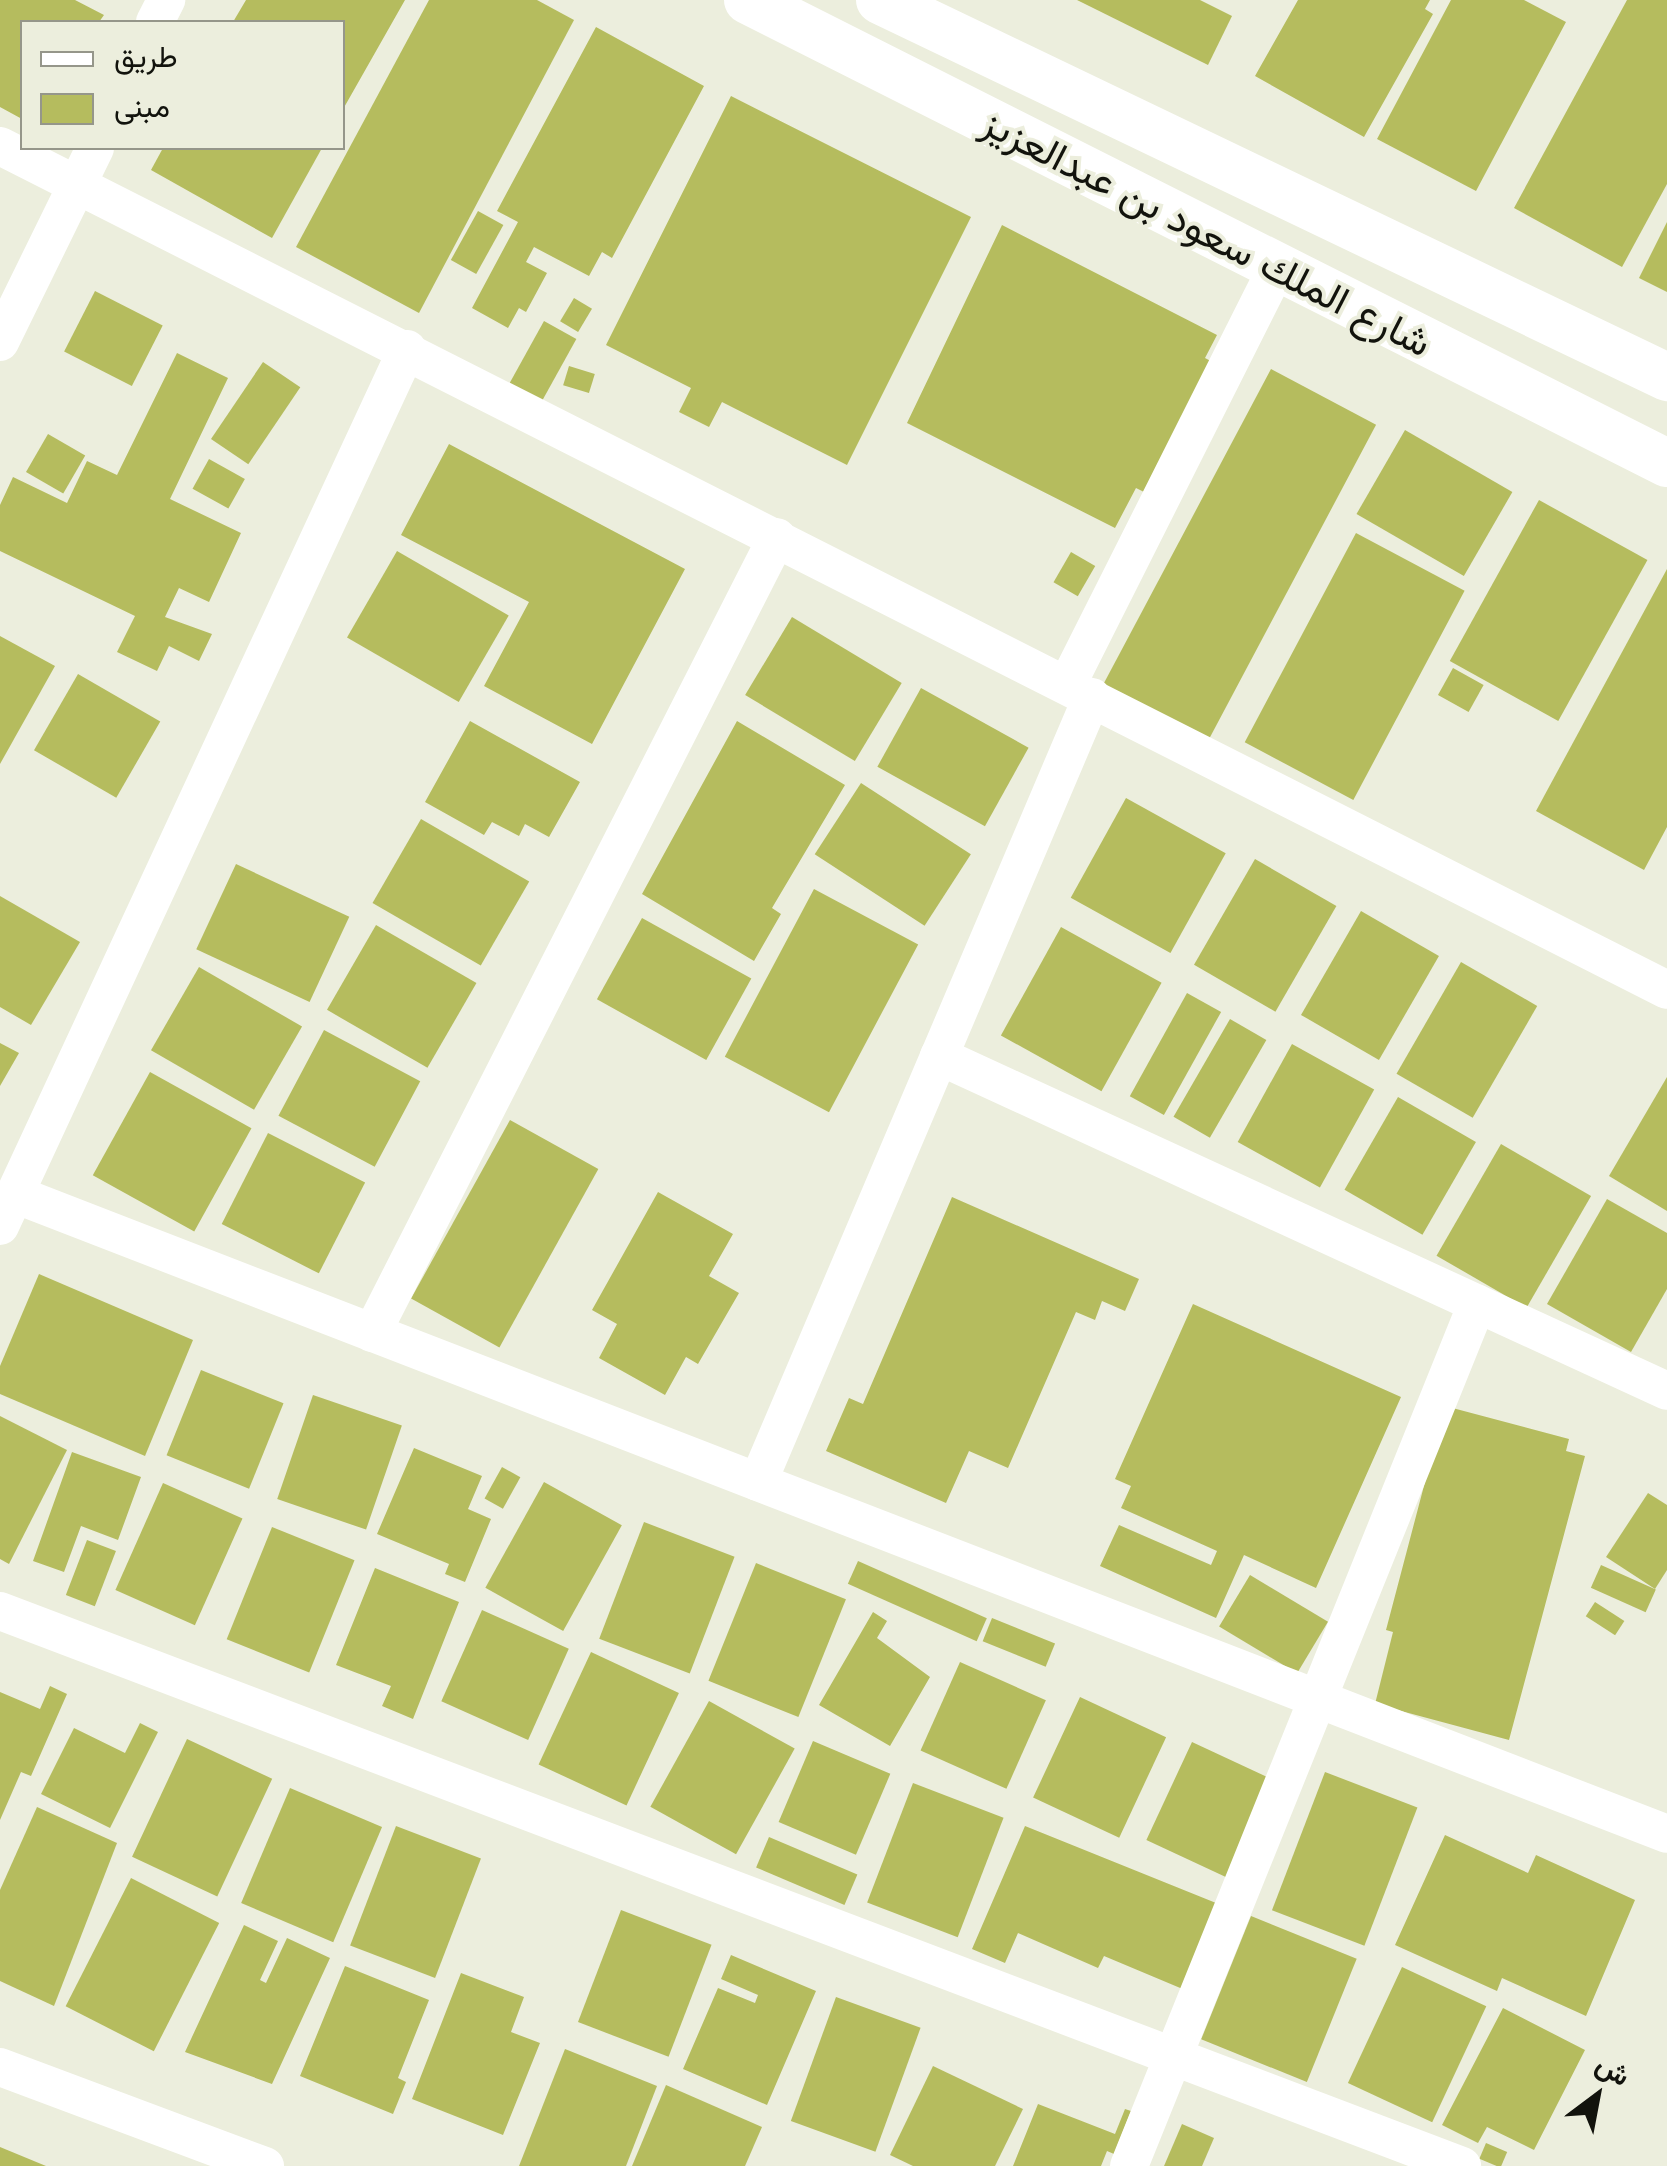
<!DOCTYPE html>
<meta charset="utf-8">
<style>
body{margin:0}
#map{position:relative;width:1667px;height:2166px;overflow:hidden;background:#eceedd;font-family:Jost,Vazirmatn,sans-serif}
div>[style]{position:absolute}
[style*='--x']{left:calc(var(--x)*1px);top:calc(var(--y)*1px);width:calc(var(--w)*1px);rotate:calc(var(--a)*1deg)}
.building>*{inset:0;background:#b5bc5e;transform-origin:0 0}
.minor>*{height:38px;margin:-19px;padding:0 19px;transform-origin:19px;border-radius:19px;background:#fff}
.major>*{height:48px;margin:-24px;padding:0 24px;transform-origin:24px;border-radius:24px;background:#fff}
span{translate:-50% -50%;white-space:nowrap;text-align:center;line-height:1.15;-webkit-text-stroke:8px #eceedd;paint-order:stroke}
.street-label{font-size:40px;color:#12130d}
.legend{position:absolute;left:20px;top:20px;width:325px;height:130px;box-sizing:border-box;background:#eceedd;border:2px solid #95968a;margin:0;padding:12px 18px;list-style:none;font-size:30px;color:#12130d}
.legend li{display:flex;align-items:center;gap:20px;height:50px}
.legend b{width:50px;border:2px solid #95968a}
.north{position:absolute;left:1547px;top:2046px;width:100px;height:100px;-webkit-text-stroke:8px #eceedd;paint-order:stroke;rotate:32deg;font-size:28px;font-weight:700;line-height:40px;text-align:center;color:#12130d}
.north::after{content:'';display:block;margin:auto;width:35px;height:45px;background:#12130d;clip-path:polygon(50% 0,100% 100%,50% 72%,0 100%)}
</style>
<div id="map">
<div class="building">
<div style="clip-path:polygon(0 0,75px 0,104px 15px,99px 22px,22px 22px,22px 119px,0 107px)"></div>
<div style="clip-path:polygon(246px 0,405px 0,342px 111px,342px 22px,233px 22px)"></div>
<div style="clip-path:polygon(429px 0,537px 0,574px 20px,419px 313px,296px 247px)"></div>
<div style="clip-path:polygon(1077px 0,1200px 0,1232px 16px,1208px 65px)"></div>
<div style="clip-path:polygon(1298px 0,1430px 0,1425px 9px,1433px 14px,1364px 137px,1255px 76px)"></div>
<div style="clip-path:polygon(1451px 0,1524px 0,1566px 22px,1476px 191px,1377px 139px)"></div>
<div style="clip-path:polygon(1627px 0,1667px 0,1667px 184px,1622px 267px,1514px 208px)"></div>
<div style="clip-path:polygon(596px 27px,704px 86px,612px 258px,602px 252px,589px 276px,534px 247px,526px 262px,547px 273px,526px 312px,519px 308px,508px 328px,472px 308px,518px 222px,497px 211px)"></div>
<div style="clip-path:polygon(731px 96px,971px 217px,847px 465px,722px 402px,709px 427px,679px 412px,691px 388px,606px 345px)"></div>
<div style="clip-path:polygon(163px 148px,322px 148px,272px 238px,151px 170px)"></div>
<div style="left:478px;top:211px;width:29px;height:56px;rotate:29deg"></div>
<div style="clip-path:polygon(1667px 222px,1667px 292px,1639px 278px)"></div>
<div style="clip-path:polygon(1002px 225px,1217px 335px,1205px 358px,1220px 366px,1154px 497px,1136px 488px,1115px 528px,907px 423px)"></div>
<div style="left:95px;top:291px;width:76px;height:68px;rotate:27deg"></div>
<div style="left:574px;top:298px;width:21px;height:27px;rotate:31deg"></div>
<div style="left:544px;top:321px;width:37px;height:76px;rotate:29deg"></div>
<div style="clip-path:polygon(177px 353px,228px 378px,170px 499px,241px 533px,209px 602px,179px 588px,165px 617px,212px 634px,199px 661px,169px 646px,157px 671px,117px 652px,135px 616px,0 551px,0 505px,13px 477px,67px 503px,87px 461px,117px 475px)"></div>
<div style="left:263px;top:362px;width:45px;height:93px;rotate:34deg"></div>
<div style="left:569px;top:366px;width:27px;height:20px;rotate:17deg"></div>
<div style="left:1271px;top:369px;width:119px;height:358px;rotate:28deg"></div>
<div style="left:1405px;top:430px;width:124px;height:97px;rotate:30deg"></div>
<div style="left:48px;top:434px;width:43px;height:44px;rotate:30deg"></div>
<div style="clip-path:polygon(449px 444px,685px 569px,592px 744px,484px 686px,529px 602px,401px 535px)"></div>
<div style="left:209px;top:459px;width:41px;height:34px;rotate:29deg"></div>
<div style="left:1539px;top:500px;width:124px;height:184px;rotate:29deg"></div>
<div style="left:1356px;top:533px;width:123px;height:237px;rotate:28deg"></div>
<div style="left:397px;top:551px;width:129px;height:100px;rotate:30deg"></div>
<div style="left:1071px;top:552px;width:28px;height:35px;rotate:30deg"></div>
<div style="clip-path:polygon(1667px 569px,1667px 827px,1644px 870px,1536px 811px)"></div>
<div style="left:792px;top:617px;width:128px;height:91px;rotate:31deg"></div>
<div style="clip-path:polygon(0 636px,55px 666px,0 764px)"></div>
<div style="left:1453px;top:668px;width:35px;height:31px;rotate:29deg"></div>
<div style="left:78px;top:674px;width:95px;height:88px;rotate:30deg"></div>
<div style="left:921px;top:688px;width:123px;height:90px;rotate:29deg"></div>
<div style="clip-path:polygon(470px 721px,580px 782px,549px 837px,525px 824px,519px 836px,492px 822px,484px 835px,425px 802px)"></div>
<div style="clip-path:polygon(737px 721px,845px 785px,772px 908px,781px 914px,754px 961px,642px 894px)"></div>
<div style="left:861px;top:783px;width:131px;height:85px;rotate:33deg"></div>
<div style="left:1126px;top:798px;width:114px;height:114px;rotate:29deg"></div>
<div style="left:421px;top:819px;width:125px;height:97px;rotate:30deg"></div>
<div style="left:1255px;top:859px;width:94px;height:122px;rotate:30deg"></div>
<div style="left:236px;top:864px;width:125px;height:94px;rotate:25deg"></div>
<div style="left:814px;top:889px;width:118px;height:190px;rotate:28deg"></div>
<div style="clip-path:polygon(0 896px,80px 942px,31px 1025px,0 1007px)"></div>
<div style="left:1361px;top:911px;width:90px;height:120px;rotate:30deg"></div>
<div style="left:642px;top:918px;width:125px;height:93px;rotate:29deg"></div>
<div style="left:376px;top:925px;width:116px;height:98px;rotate:30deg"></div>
<div style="left:1061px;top:927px;width:115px;height:124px;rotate:29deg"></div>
<div style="left:1461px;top:962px;width:88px;height:129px;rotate:30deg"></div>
<div style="left:199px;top:967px;width:119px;height:96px;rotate:30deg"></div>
<div style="left:1187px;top:993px;width:39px;height:118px;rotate:29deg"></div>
<div style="left:1230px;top:1019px;width:42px;height:113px;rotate:30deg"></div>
<div style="left:324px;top:1030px;width:109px;height:97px;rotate:28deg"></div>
<div style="clip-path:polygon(0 1043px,19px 1053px,0 1086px)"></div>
<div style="left:1292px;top:1044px;width:94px;height:112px;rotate:29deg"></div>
<div style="left:150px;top:1072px;width:116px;height:118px;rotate:29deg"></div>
<div style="clip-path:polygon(1667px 1077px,1667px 1211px,1609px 1176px)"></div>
<div style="left:1398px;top:1097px;width:90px;height:107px;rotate:30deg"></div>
<div style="left:510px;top:1120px;width:101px;height:204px;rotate:29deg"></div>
<div style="left:268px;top:1133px;width:109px;height:102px;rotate:27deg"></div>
<div style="left:1501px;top:1144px;width:104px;height:129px;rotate:30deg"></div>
<div style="clip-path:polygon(658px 1192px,733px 1234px,709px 1276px,739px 1293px,698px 1364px,686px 1357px,665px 1395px,599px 1358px,617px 1324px,592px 1310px)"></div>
<div style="clip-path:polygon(952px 1197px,1139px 1279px,1125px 1311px,1102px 1301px,1095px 1320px,1076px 1312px,1008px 1468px,969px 1451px,946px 1503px,826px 1451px,849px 1398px,863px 1404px)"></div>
<div style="clip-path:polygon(1607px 1199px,1667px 1233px,1667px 1289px,1631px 1352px,1547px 1304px)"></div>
<div style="clip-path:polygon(39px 1274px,193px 1340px,145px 1456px,0 1394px,0 1366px)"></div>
<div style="clip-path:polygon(1193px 1304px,1401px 1397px,1316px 1588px,1244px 1555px,1216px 1618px,1100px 1566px,1119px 1525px,1211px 1565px,1217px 1551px,1121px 1508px,1131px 1486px,1115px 1479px)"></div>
<div style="left:201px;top:1370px;width:89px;height:92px;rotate:22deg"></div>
<div style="left:313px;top:1395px;width:94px;height:110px;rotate:19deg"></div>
<div style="clip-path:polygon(1445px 1406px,1569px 1439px,1566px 1451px,1585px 1456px,1509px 1740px,1375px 1704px,1393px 1632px,1386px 1630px)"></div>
<div style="clip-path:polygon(0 1416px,67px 1450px,9px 1564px,0 1559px)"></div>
<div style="clip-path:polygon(414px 1448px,482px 1476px,468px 1509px,491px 1519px,465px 1582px,445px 1574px,449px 1564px,377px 1534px)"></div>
<div style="clip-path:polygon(72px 1452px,141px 1477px,118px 1540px,81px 1526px,64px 1572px,33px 1561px)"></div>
<div style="left:502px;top:1467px;width:21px;height:36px;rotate:29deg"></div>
<div style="left:544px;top:1482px;width:89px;height:121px;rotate:29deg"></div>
<div style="left:163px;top:1483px;width:87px;height:117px;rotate:24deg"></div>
<div style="clip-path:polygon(1648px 1493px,1667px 1505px,1667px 1570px,1655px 1589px,1606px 1557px)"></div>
<div style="left:644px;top:1522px;width:97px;height:125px;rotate:21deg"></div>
<div style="left:272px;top:1527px;width:89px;height:121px;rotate:22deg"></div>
<div style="left:87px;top:1540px;width:31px;height:59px;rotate:21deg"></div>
<div style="left:858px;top:1561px;width:141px;height:25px;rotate:24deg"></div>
<div style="left:756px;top:1563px;width:97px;height:127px;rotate:22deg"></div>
<div style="left:1601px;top:1565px;width:60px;height:25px;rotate:24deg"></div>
<div style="clip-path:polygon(375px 1568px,459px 1602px,413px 1719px,382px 1706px,391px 1686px,336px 1665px)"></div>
<div style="left:1250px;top:1575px;width:91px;height:60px;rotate:31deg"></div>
<div style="left:1595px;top:1602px;width:35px;height:17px;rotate:33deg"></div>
<div style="left:482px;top:1610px;width:95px;height:100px;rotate:24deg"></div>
<div style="clip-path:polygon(873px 1612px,887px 1621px,877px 1638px,930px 1677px,890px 1746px,819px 1705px)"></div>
<div style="left:992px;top:1618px;width:68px;height:25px;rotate:22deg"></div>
<div style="left:591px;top:1652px;width:97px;height:124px;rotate:25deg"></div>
<div style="left:960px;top:1662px;width:94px;height:97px;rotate:24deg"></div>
<div style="clip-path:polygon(50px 1686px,67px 1694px,31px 1776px,21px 1772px,0 1820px,0 1692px,40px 1709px)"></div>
<div style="left:1080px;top:1697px;width:95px;height:111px;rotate:25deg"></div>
<div style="left:709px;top:1701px;width:98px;height:121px;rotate:29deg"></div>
<div style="clip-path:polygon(140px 1723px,158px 1732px,110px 1828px,41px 1794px,74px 1728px,125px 1753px)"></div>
<div style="left:187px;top:1739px;width:94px;height:130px;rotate:25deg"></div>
<div style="left:813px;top:1741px;width:84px;height:88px;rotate:23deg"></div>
<div style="left:1192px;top:1742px;width:90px;height:108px;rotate:25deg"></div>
<div style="left:1325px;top:1772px;width:99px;height:148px;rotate:21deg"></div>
<div style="left:913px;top:1783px;width:97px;height:128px;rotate:21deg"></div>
<div style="left:290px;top:1788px;width:100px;height:125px;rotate:23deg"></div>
<div style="clip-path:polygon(37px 1807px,117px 1843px,54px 2006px,0 1981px,0 1890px)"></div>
<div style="left:396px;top:1826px;width:91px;height:128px;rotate:21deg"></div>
<div style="clip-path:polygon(1025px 1826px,1221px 1905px,1185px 1990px,1104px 1956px,1098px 1968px,1018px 1933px,1005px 1963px,972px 1949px)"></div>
<div style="clip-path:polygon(1445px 1835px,1528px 1873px,1536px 1855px,1635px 1900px,1586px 2016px,1502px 1978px,1497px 1991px,1395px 1945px)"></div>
<div style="left:769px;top:1837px;width:96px;height:33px;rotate:23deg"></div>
<div style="left:131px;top:1878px;width:99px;height:144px;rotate:27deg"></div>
<div style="left:621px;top:1910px;width:97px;height:120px;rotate:21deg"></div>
<div style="left:1251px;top:1916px;width:114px;height:133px;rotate:22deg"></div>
<div style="clip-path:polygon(244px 1925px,278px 1941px,260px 1980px,266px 1983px,287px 1938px,330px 1958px,272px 2084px,185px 2052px)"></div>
<div style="clip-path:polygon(731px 1955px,816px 1991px,767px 2105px,683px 2069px,718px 1988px,755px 2003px,758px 1995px,721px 1979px)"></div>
<div style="clip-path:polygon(345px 1966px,429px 2000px,398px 2078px,406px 2082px,393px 2114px,300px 2076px)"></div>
<div style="left:1402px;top:1967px;width:93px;height:128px;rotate:25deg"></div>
<div style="clip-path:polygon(461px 1973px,524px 1997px,511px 2032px,540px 2043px,503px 2135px,412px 2099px)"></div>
<div style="left:836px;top:1997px;width:90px;height:132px;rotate:20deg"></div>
<div style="clip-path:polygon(1503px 2008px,1585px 2050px,1534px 2150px,1487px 2127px,1478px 2143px,1442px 2125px)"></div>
<div style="clip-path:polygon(565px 2049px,657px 2086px,626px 2166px,519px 2166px)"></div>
<div style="clip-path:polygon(933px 2066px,1023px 2109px,995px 2166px,913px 2166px,890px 2155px)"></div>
<div style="clip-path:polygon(666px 2085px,762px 2127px,745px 2166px,632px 2166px)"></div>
<div style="clip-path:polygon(1038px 2104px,1115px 2134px,1125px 2109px,1131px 2111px,1114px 2154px,1107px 2151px,1101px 2166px,1013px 2166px)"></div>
<div style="clip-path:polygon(1182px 2124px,1214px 2138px,1202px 2166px,1164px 2166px)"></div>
<div style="left:1486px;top:2143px;width:23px;height:17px;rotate:23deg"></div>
<div style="clip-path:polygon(0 2147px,46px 2166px,0 2166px)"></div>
</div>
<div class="minor">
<div style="--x:155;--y:22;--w:25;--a:-63"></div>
<div style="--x:0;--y:146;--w:1868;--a:26.85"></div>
<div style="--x:0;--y:342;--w:216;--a:-63.9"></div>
<div style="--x:1067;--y:685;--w:468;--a:-63.3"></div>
<div style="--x:939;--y:1056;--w:801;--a:24.71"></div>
<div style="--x:17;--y:1195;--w:1769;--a:21.17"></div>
<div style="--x:0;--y:1226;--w:967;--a:-65.1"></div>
<div style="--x:372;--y:1333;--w:893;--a:-63.03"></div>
<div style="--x:758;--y:1482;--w:853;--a:-66.95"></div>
<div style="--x:0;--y:1611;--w:1564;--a:20.79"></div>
<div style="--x:0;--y:2067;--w:283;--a:20.5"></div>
<div style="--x:1129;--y:2166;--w:930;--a:-68.02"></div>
</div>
<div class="major">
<div style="--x:748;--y:0;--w:1029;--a:26.74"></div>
<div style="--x:880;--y:0;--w:873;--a:25.6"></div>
</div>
<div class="street-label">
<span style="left:1207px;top:232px;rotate:27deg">شارع الملك سعود بن عبدالعزيز</span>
</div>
<ul class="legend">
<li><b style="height:12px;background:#fff"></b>طريق</li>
<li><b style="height:28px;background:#b5bc5e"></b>مبنى</li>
</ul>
<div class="north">ش</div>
</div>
